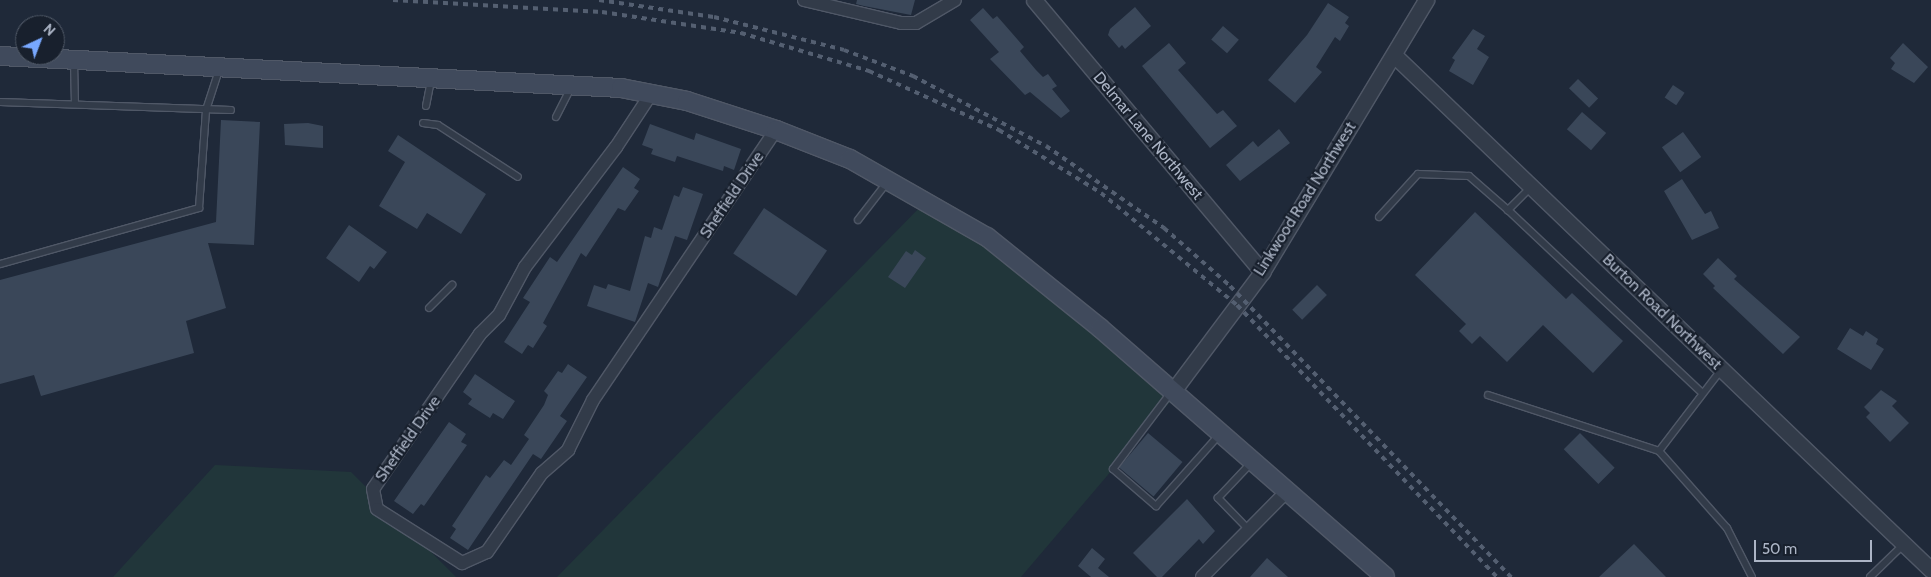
<!DOCTYPE html>
<style>
body{margin:0}
#map{position:relative;width:1931px;height:577px;overflow:hidden;background:#1f2939;font-family:Cabin,sans-serif}
div>[style]{position:absolute}
[style*='--x']{left:calc(var(--x)*1px);top:calc(var(--y)*1px);width:calc(var(--w)*1px);rotate:calc(var(--a)*1deg)}
.green>*{inset:0;background:#21363a}
.building>*{inset:0;background:#3a4759;transform-origin:0 0}
.roads{filter:drop-shadow(1px 0 #505867) drop-shadow(-1px 0 #505867) drop-shadow(0 1px #505867) drop-shadow(0 -1px #505867)}
.service>*{height:6px;margin:-3px;padding:0 3px;transform-origin:3px;border-radius:3px;background:#323b49}
.minor>*{height:12px;margin:-6px;padding:0 6px;transform-origin:6px;border-radius:6px;background:#323b49}
.tertiary>*{height:15px;margin:-7.5px;padding:0 7.5px;transform-origin:7.5px;border-radius:7.5px;background:#323b49}
.secondary>*{height:18px;margin:-9px;padding:0 9px;transform-origin:9px;border-radius:9px;background:#404a5c}
.rail>*{height:4px;margin-top:-2px;transform-origin:0;background:repeating-linear-gradient(90deg,#545f71 0 5px,transparent 0 10px)}
span{translate:-50% -50%;white-space:nowrap;text-align:center;line-height:1.15;-webkit-text-stroke:4.5px #18202d;paint-order:stroke}
.street-label{font-size:16px;color:#acb5c6}
.north{position:absolute;left:15px;top:15px;width:50px;height:50px;box-sizing:border-box;background:#18202d;border:1px solid #535c6a;border-radius:50%;rotate:43deg;font-size:14px;font-weight:700;line-height:20px;text-align:center;color:#acb5c6}
.north::after{content:'';display:block;margin:auto;width:18px;height:22px;background:#78a8ff;clip-path:polygon(50% 0,100% 100%,50% 72%,0 100%)}
.scale{position:absolute;left:1754px;top:540px;width:118px;height:22px;box-sizing:border-box;border:2px solid #acb5c6;border-top:0;padding-left:6px;font-size:15px;line-height:18px;white-space:nowrap;color:#acb5c6;-webkit-text-stroke:4px #18202d;paint-order:stroke}
</style>
<div id="map">
<div class="green">
<div style="clip-path:polygon(926px 201px,1176px 395px,1021px 577px,557px 577px)"></div>
<div style="clip-path:polygon(215px 465px,351px 472px,456px 577px,113px 577px)"></div>
</div>
<div class="building">
<div style="clip-path:polygon(857px 0,915px 0,911px 15px,864px 6px,856px 4px)"></div>
<div style="clip-path:polygon(1328px 3px,1349px 17px,1345px 23px,1349px 26px,1340px 41px,1335px 37px,1316px 67px,1322px 72px,1295px 103px,1268px 80px,1307px 35px)"></div>
<div style="clip-path:polygon(1135px 7px,1151px 26px,1125px 49px,1122px 45px,1119px 48px,1108px 35px,1110px 29px)"></div>
<div style="clip-path:polygon(983px 8px,993px 19px,997px 16px,1024px 47px,1020px 51px,1036px 70px,1043px 77px,1048px 74px,1057px 86px,1052px 89px,1070px 111px,1061px 118px,1030px 92px,1025px 95px,990px 59px,999px 52px,970px 20px)"></div>
<div style="left:1223px;top:26px;width:21px;height:18px;rotate:41deg"></div>
<div style="clip-path:polygon(1473px 29px,1485px 36px,1477px 49px,1489px 57px,1473px 85px,1449px 71px,1455px 60px,1452px 58px)"></div>
<div style="clip-path:polygon(1169px 43px,1186px 63px,1178px 70px,1217px 114px,1223px 110px,1237px 126px,1210px 148px,1142px 66px)"></div>
<div style="clip-path:polygon(1903px 43px,1928px 67px,1914px 83px,1891px 69px,1895px 63px,1890px 58px)"></div>
<div style="left:1578px;top:79px;width:28px;height:13px;rotate:44deg"></div>
<div style="left:1673px;top:85px;width:14px;height:15px;rotate:34deg"></div>
<div style="left:1582px;top:112px;width:32px;height:23px;rotate:41deg"></div>
<div style="clip-path:polygon(221px 120px,260px 122px,254px 245px,208px 243px,226px 308px,186px 321px,194px 353px,41px 396px,34px 375px,0 384px,0 280px,216px 222px)"></div>
<div style="clip-path:polygon(308px 123px,323px 126px,323px 148px,285px 145px,284px 124px)"></div>
<div style="clip-path:polygon(650px 124px,694px 140px,696px 133px,741px 149px,734px 170px,724px 166px,723px 171px,677px 156px,675px 162px,651px 154px,653px 149px,642px 145px)"></div>
<div style="clip-path:polygon(1279px 129px,1290px 143px,1240px 181px,1226px 165px,1253px 141px,1258px 147px)"></div>
<div style="left:1683px;top:132px;width:31px;height:26px;rotate:54deg"></div>
<div style="clip-path:polygon(398px 135px,486px 194px,461px 234px,427px 213px,417px 229px,379px 206px,405px 162px,388px 151px)"></div>
<div style="clip-path:polygon(623px 167px,640px 179px,634px 188px,639px 191px,625px 211px,618px 208px,586px 257px,581px 253px,543px 323px,547px 326px,533px 348px,528px 345px,522px 354px,504px 342px,530px 302px,523px 298px,550px 257px,557px 262px)"></div>
<div style="clip-path:polygon(1682px 179px,1705px 214px,1711px 211px,1719px 228px,1692px 240px,1664px 191px)"></div>
<div style="clip-path:polygon(683px 187px,703px 194px,687px 240px,675px 236px,658px 287px,648px 283px,635px 322px,587px 306px,594px 285px,606px 289px,608px 284px,630px 291px,645px 236px,651px 238px,654px 227px,662px 230px,674px 195px,679px 197px)"></div>
<div style="left:764px;top:208px;width:76px;height:55px;rotate:34deg"></div>
<div style="clip-path:polygon(1475px 212px,1566px 299px,1572px 293px,1623px 341px,1593px 373px,1543px 325px,1507px 362px,1480px 336px,1472px 344px,1459px 331px,1466px 324px,1415px 275px)"></div>
<div style="clip-path:polygon(349px 225px,387px 252px,374px 269px,370px 266px,359px 282px,326px 258px)"></div>
<div style="clip-path:polygon(915px 250px,926px 258px,905px 288px,888px 277px,906px 251px,912px 255px)"></div>
<div style="clip-path:polygon(1718px 258px,1737px 276px,1734px 279px,1800px 337px,1783px 354px,1713px 288px,1715px 286px,1703px 274px)"></div>
<div style="left:1317px;top:285px;width:14px;height:35px;rotate:45deg"></div>
<div style="clip-path:polygon(1850px 328px,1863px 336px,1866px 331px,1878px 339px,1876px 344px,1884px 349px,1871px 370px,1837px 349px)"></div>
<div style="clip-path:polygon(568px 364px,587px 377px,560px 416px,567px 421px,541px 459px,533px 454px,468px 550px,450px 538px,456px 529px,452px 526px,486px 475px,490px 478px,504px 460px,511px 465px,529px 439px,524px 435px,544px 405px,548px 395px,544px 391px,558px 371px,562px 373px)"></div>
<div style="clip-path:polygon(475px 374px,515px 401px,503px 419px,493px 413px,490px 418px,468px 404px,472px 399px,463px 392px)"></div>
<div style="clip-path:polygon(1881px 390px,1897px 401px,1892px 406px,1909px 423px,1890px 442px,1866px 417px,1870px 413px,1864px 407px)"></div>
<div style="clip-path:polygon(449px 422px,466px 434px,461px 442px,467px 445px,424px 506px,421px 504px,413px 514px,394px 501px)"></div>
<div style="left:1148px;top:433px;width:45px;height:45px;rotate:40deg"></div>
<div style="left:1580px;top:433px;width:49px;height:23px;rotate:45deg"></div>
<div style="clip-path:polygon(1187px 499px,1215px 531px,1203px 544px,1199px 539px,1162px 577px,1157px 577px,1133px 553px)"></div>
<div style="clip-path:polygon(1634px 544px,1666px 577px,1599px 577px)"></div>
<div style="clip-path:polygon(1092px 548px,1105px 559px,1098px 568px,1109px 577px,1091px 577px,1078px 566px)"></div>
<div style="clip-path:polygon(1267px 558px,1288px 577px,1250px 577px)"></div>
</div>
<div class="roads">
<div class="service">
<div style="--x:74;--y:61;--w:43;--a:88.7"></div>
<div style="--x:0;--y:102;--w:231;--a:2"></div>
<div style="--x:426;--y:106;--w:25;--a:-79"></div>
<div style="--x:556;--y:117;--w:34;--a:-63"></div>
<div style="--x:423;--y:123;--w:15;--a:8"></div>
<div style="--x:438;--y:125;--w:95;--a:33"></div>
<div style="--x:1531;--y:187;--w:33;--a:135"></div>
<div style="--x:1508;--y:210;--w:265;--a:43.3"></div>
<div style="--x:1379;--y:217;--w:58;--a:-47.8"></div>
<div style="--x:1418;--y:174;--w:51;--a:2.2"></div>
<div style="--x:1469;--y:176;--w:52;--a:41.1"></div>
<div style="--x:858;--y:220;--w:49;--a:-52.4"></div>
<div style="--x:0;--y:264;--w:207;--a:-15.7"></div>
<div style="--x:199;--y:208;--w:98;--a:-85.9"></div>
<div style="--x:206;--y:110;--w:42;--a:-72"></div>
<div style="--x:429;--y:308;--w:33;--a:-45"></div>
<div style="--x:1721;--y:370;--w:102;--a:127.4"></div>
<div style="--x:1659;--y:451;--w:103;--a:48.6"></div>
<div style="--x:1727;--y:528;--w:55;--a:63"></div>
<div style="--x:1172;--y:391;--w:98;--a:127.1"></div>
<div style="--x:1113;--y:469;--w:57;--a:40.7"></div>
<div style="--x:1156;--y:506;--w:95;--a:-48.4"></div>
<div style="--x:1488;--y:395;--w:180;--a:18.1"></div>
<div style="--x:1249;--y:530;--w:45;--a:-134.1"></div>
<div style="--x:1218;--y:498;--w:50;--a:-46.6"></div>
<div style="--x:1870;--y:577;--w:46;--a:-44.1"></div>
</div>
<div class="minor">
<div style="--x:804;--y:0;--w:100;--a:13.3"></div>
<div style="--x:901;--y:23;--w:15;--a:0"></div>
<div style="--x:916;--y:23;--w:45;--a:-30.5"></div>
<div style="--x:651;--y:94;--w:64;--a:123.4"></div>
<div style="--x:616;--y:147;--w:151;--a:127.2"></div>
<div style="--x:525;--y:267;--w:55;--a:118.4"></div>
<div style="--x:499;--y:315;--w:27;--a:135"></div>
<div style="--x:480;--y:334;--w:188;--a:124.6"></div>
<div style="--x:373;--y:489;--w:20;--a:79"></div>
<div style="--x:377;--y:509;--w:101;--a:32.4"></div>
<div style="--x:462;--y:563;--w:27;--a:-24"></div>
<div style="--x:487;--y:552;--w:96;--a:-55.2"></div>
<div style="--x:542;--y:473;--w:35;--a:-41"></div>
<div style="--x:568;--y:450;--w:56;--a:-63.4"></div>
<div style="--x:593;--y:400;--w:326;--a:-55.9"></div>
<div style="--x:1202;--y:577;--w:122;--a:-45.3"></div>
</div>
<div class="tertiary">
<div style="--x:1034;--y:0;--w:355;--a:50"></div>
<div style="--x:1394;--y:55;--w:744;--a:43.8"></div>
<div style="--x:1173;--y:391;--w:149;--a:-53.2"></div>
<div style="--x:1262;--y:272;--w:318;--a:-58.9"></div>
</div>
<div class="secondary">
<div style="--x:0;--y:56;--w:622;--a:2.95"></div>
<div style="--x:621;--y:88;--w:67;--a:11.1"></div>
<div style="--x:687;--y:101;--w:94;--a:18"></div>
<div style="--x:776;--y:130;--w:79;--a:21.4"></div>
<div style="--x:850;--y:159;--w:158;--a:29.7"></div>
<div style="--x:987;--y:237;--w:145;--a:38.8"></div>
<div style="--x:1100;--y:328;--w:378;--a:41.1"></div>
</div>
</div>
<div class="rail">
<div style="--x:393;--y:0;--w:209;--a:3.3"></div>
<div style="--x:602;--y:12;--w:141;--a:8.6"></div>
<div style="--x:741;--y:33;--w:134;--a:16.5"></div>
<div style="--x:869;--y:71;--w:143;--a:24.4"></div>
<div style="--x:999;--y:130;--w:120;--a:31.7"></div>
<div style="--x:1101;--y:193;--w:176;--a:39.5"></div>
<div style="--x:1237;--y:305;--w:376;--a:46.3"></div>
<div style="--x:599;--y:0;--w:116;--a:8.4"></div>
<div style="--x:714;--y:17;--w:134;--a:14.2"></div>
<div style="--x:844;--y:50;--w:74;--a:20.6"></div>
<div style="--x:913;--y:76;--w:150;--a:27.8"></div>
<div style="--x:1046;--y:146;--w:144;--a:34.8"></div>
<div style="--x:1164;--y:228;--w:88;--a:41.3"></div>
<div style="--x:1230;--y:286;--w:405;--a:46"></div>
</div>
<div class="street-label">
<span style="left:1148px;top:136px;rotate:50deg">Delmar Lane Northwest</span>
<span style="left:732px;top:195px;rotate:-56deg">Sheffield Drive</span>
<span style="left:1305px;top:199px;rotate:-58deg">Linkwood Road Northwest</span>
<span style="left:1662px;top:312px;rotate:44deg">Burton Road Northwest</span>
<span style="left:408px;top:439px;rotate:-55deg">Sheffield Drive</span>
</div>
<div class="north">N</div>
<div class="scale">50 m</div>
</div>
